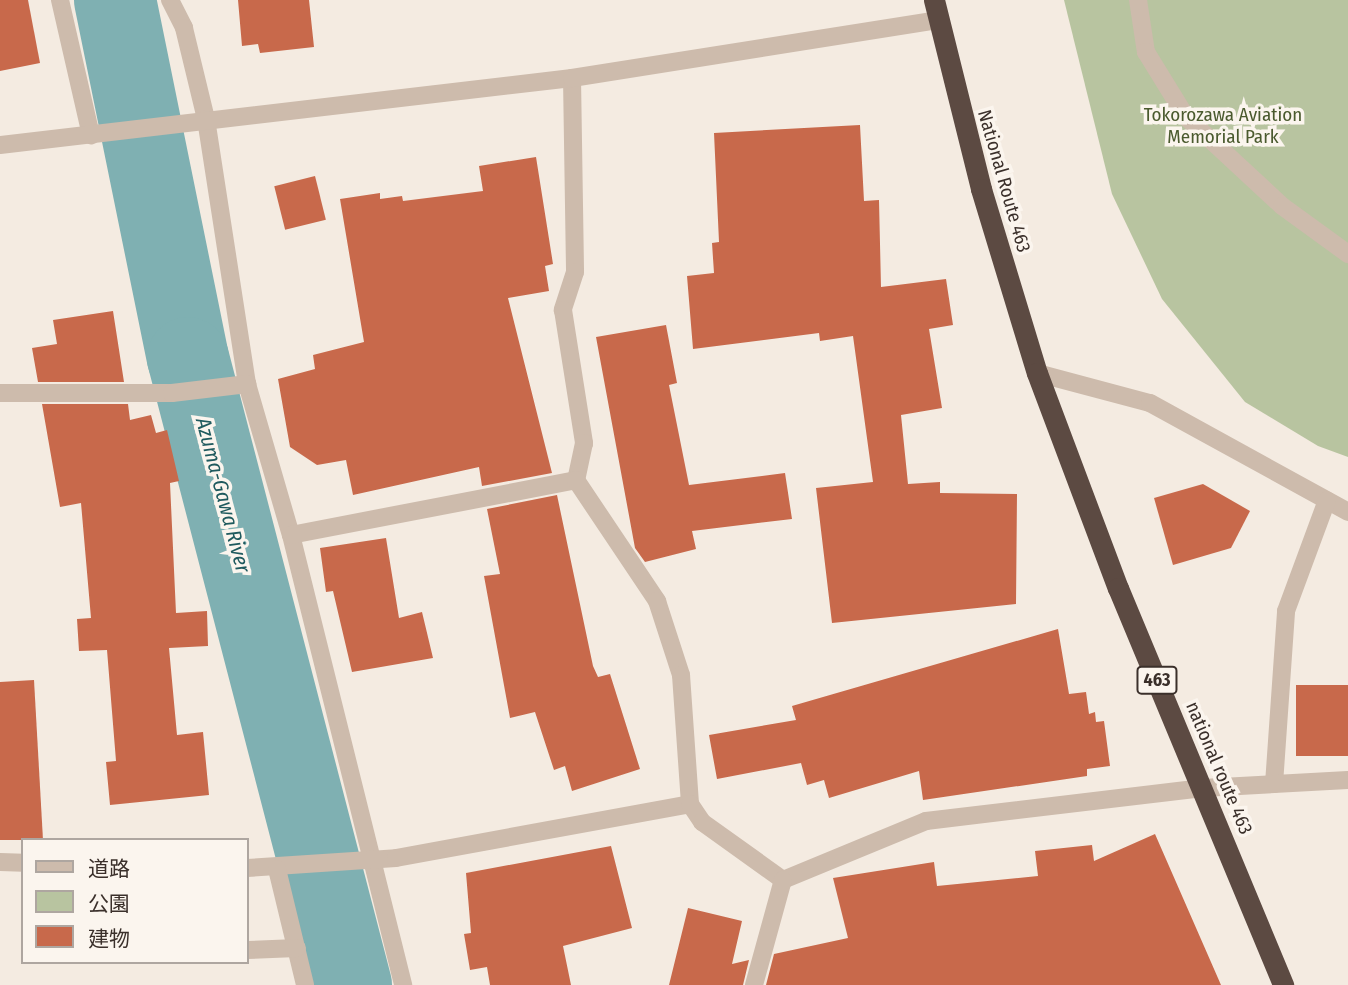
<!DOCTYPE html>
<meta charset="utf-8">
<style>
body{margin:0}
#map{position:relative;width:1348px;height:985px;overflow:hidden;background:#f4ebe1;font-family:"Fira Sans Condensed","Noto Sans JP",sans-serif}
div>[style]{position:absolute}
[style*='--x']{left:calc(var(--x)*1px);top:calc(var(--y)*1px);width:calc(var(--w)*1px);rotate:calc(var(--a)*1deg)}
.green>*{inset:0;background:#b8c4a0}
.river>*{height:82px;margin:-41px;padding:0 41px;transform-origin:41px;border-radius:41px;background:#7fb0b2}
.building>*{inset:0;background:#c8694b;transform-origin:0 0}
.minor>*{height:18px;margin:-9px;padding:0 9px;transform-origin:9px;border-radius:9px;background:#cdbbac}
.highway>*{height:21px;margin:-10.5px;padding:0 10.5px;transform-origin:10.5px;border-radius:10.5px;background:#5c4a42}
span{translate:-50% -50%;white-space:nowrap;text-align:center;line-height:1.15;-webkit-text-stroke:7px #fbf5ee;paint-order:stroke}
.shield-label span{padding:2px 5px;background:#fbf5ee;border:2px solid;border-radius:5px;-webkit-text-stroke-width:0}
.shield-label{font-size:18px;color:#3b302b;font-weight:700}
.park-label{font-size:19px;color:#4a5a2e}
.street-label{font-size:19px;color:#3b302b}
.water-label{font-size:21px;color:#1f5a5e;font-style:italic}
.legend{position:absolute;left:21px;top:838px;width:228px;height:126px;box-sizing:border-box;background:#fbf5ee;border:2px solid #aea6a0;margin:0;padding:9px 12px;list-style:none;font-size:21px;color:#3b302b}
.legend li{display:flex;align-items:center;gap:14px;height:35px}
.legend b{width:35px;border:2px solid #aea6a0}
</style>
<div id="map">
<div class="green">
<div style="clip-path:polygon(1064px 0,1348px 0,1348px 457px,1318px 446px,1245px 402px,1162px 299px,1112px 194px)"></div>
</div>
<div class="river">
<div style="--x:115;--y:0;--w:365;--a:78.5"></div>
<div style="--x:188;--y:358;--w:648;--a:75.43"></div>
</div>
<div class="building">
<div style="clip-path:polygon(0 0,28px 0,40px 63px,0 71px)"></div>
<div style="clip-path:polygon(238px 0,309px 0,314px 47px,260px 53px,258px 44px,242px 46px)"></div>
<div style="clip-path:polygon(860px 125px,864px 201px,879px 200px,881px 287px,946px 279px,953px 325px,929px 329px,942px 408px,901px 415px,908px 484px,940px 482px,940px 493px,1017px 494px,1016px 604px,832px 623px,816px 488px,873px 482px,853px 336px,820px 341px,819px 333px,693px 349px,687px 276px,714px 273px,712px 243px,719px 242px,714px 133px)"></div>
<div style="clip-path:polygon(536px 157px,553px 264px,545px 266px,549px 291px,508px 298px,552px 473px,482px 486px,479px 467px,353px 495px,346px 460px,317px 465px,290px 447px,278px 379px,315px 369px,313px 355px,364px 342px,340px 199px,380px 193px,380px 199px,402px 196px,403px 201px,483px 191px,479px 166px)"></div>
<div style="left:315px;top:176px;width:45px;height:42px;rotate:76deg"></div>
<div style="clip-path:polygon(113px 311px,124px 382px,38px 382px,32px 348px,57px 344px,53px 320px)"></div>
<div style="clip-path:polygon(666px 325px,677px 383px,669px 385px,689px 485px,785px 473px,792px 519px,692px 531px,696px 549px,645px 562px,635px 548px,596px 337px)"></div>
<div style="clip-path:polygon(42px 404px,128px 404px,130px 420px,151px 415px,156px 433px,167px 430px,179px 481px,170px 483px,176px 613px,207px 611px,208px 646px,169px 648px,177px 735px,203px 732px,209px 795px,110px 805px,106px 762px,116px 761px,107px 650px,79px 651px,77px 619px,91px 618px,81px 503px,60px 507px)"></div>
<div style="clip-path:polygon(1203px 484px,1250px 511px,1231px 548px,1173px 565px,1154px 498px)"></div>
<div style="clip-path:polygon(557px 495px,593px 666px,598px 677px,610px 674px,640px 769px,572px 791px,565px 766px,554px 770px,535px 712px,510px 718px,484px 576px,500px 574px,487px 509px)"></div>
<div style="clip-path:polygon(386px 538px,399px 618px,422px 612px,433px 658px,352px 672px,333px 591px,326px 592px,320px 548px)"></div>
<div style="clip-path:polygon(1058px 629px,1069px 694px,1086px 692px,1089px 714px,1095px 712px,1096px 722px,1104px 721px,1110px 766px,1087px 769px,1087px 776px,923px 800px,919px 771px,829px 798px,824px 780px,807px 785px,801px 763px,717px 779px,709px 735px,796px 720px,792px 706px)"></div>
<div style="clip-path:polygon(34px 680px,43px 840px,0 840px,0 682px)"></div>
<div style="left:1348px;top:685px;width:71px;height:52px;rotate:90deg"></div>
<div style="clip-path:polygon(1155px 834px,1221px 985px,766px 985px,774px 954px,848px 938px,833px 878px,934px 862px,937px 886px,1038px 876px,1035px 851px,1092px 845px,1094px 861px)"></div>
<div style="clip-path:polygon(611px 846px,632px 928px,563px 946px,571px 985px,490px 985px,487px 967px,470px 970px,464px 934px,471px 933px,466px 873px)"></div>
<div style="clip-path:polygon(688px 908px,742px 921px,732px 964px,749px 960px,743px 985px,669px 985px)"></div>
</div>
<div class="minor">
<div style="--x:60;--y:0;--w:139;--a:77.1"></div>
<div style="--x:170;--y:0;--w:31;--a:63"></div>
<div style="--x:184;--y:28;--w:94;--a:76.4"></div>
<div style="--x:206;--y:119;--w:268;--a:81.2"></div>
<div style="--x:247;--y:384;--w:157;--a:73.8"></div>
<div style="--x:291;--y:535;--w:464;--a:76"></div>
<div style="--x:1138;--y:0;--w:53;--a:81.3"></div>
<div style="--x:1146;--y:52;--w:76;--a:58.4"></div>
<div style="--x:1186;--y:117;--w:131;--a:42.8"></div>
<div style="--x:1282;--y:206;--w:82;--a:36"></div>
<div style="--x:572;--y:78;--w:194;--a:89.1"></div>
<div style="--x:575;--y:272;--w:40;--a:108"></div>
<div style="--x:563;--y:310;--w:135;--a:81"></div>
<div style="--x:584;--y:443;--w:38;--a:102"></div>
<div style="--x:0;--y:145;--w:576;--a:-6.68"></div>
<div style="--x:572;--y:78;--w:370;--a:-9"></div>
<div style="--x:1037;--y:373;--w:117;--a:14.9"></div>
<div style="--x:1150;--y:403;--w:226;--a:28.8"></div>
<div style="--x:0;--y:393;--w:172;--a:0"></div>
<div style="--x:172;--y:393;--w:76;--a:-6.8"></div>
<div style="--x:291;--y:535;--w:290;--a:-10.9"></div>
<div style="--x:576;--y:480;--w:146;--a:56.2"></div>
<div style="--x:657;--y:601;--w:78;--a:72"></div>
<div style="--x:681;--y:675;--w:129;--a:86"></div>
<div style="--x:1274;--y:784;--w:173;--a:-86"></div>
<div style="--x:1286;--y:611;--w:118;--a:-69.7"></div>
<div style="--x:0;--y:862;--w:23;--a:2"></div>
<div style="--x:247;--y:868;--w:149;--a:-3.8"></div>
<div style="--x:396;--y:858;--w:299;--a:-10.4"></div>
<div style="--x:690;--y:804;--w:22;--a:56"></div>
<div style="--x:702;--y:822;--w:100;--a:35.6"></div>
<div style="--x:783;--y:880;--w:155;--a:-22.4"></div>
<div style="--x:926;--y:821;--w:279;--a:-6.8"></div>
<div style="--x:1203;--y:788;--w:145;--a:-3.2"></div>
<div style="--x:277;--y:869;--w:119;--a:76.4"></div>
<div style="--x:247;--y:950;--w:50;--a:-2.3"></div>
<div style="--x:754;--y:985;--w:109;--a:-74.6"></div>
</div>
<div class="highway">
<div style="--x:934;--y:0;--w:195;--a:76"></div>
<div style="--x:981;--y:189;--w:192;--a:73.1"></div>
<div style="--x:1037;--y:373;--w:230;--a:69.4"></div>
<div style="--x:1118;--y:588;--w:430;--a:67.4"></div>
</div>
<div class="shield-label">
<span style="left:1157px;top:680px">463</span>
</div>
<div class="park-label">
<span style="left:1223px;top:126px">Tokorozawa Aviation<br>Memorial Park</span>
</div>
<div class="street-label">
<span style="left:1004px;top:181px;rotate:74deg">National Route 463</span>
<span style="left:1219px;top:768px;rotate:67deg">national route 463</span>
</div>
<div class="water-label">
<span style="left:223px;top:495px;rotate:75deg">Azuma-Gawa River</span>
</div>
<ul class="legend">
<li><b style="height:9px;background:#cdbbac"></b>道路</li>
<li><b style="height:19px;background:#b8c4a0"></b>公園</li>
<li><b style="height:19px;background:#c8694b"></b>建物</li>
</ul>
</div>
